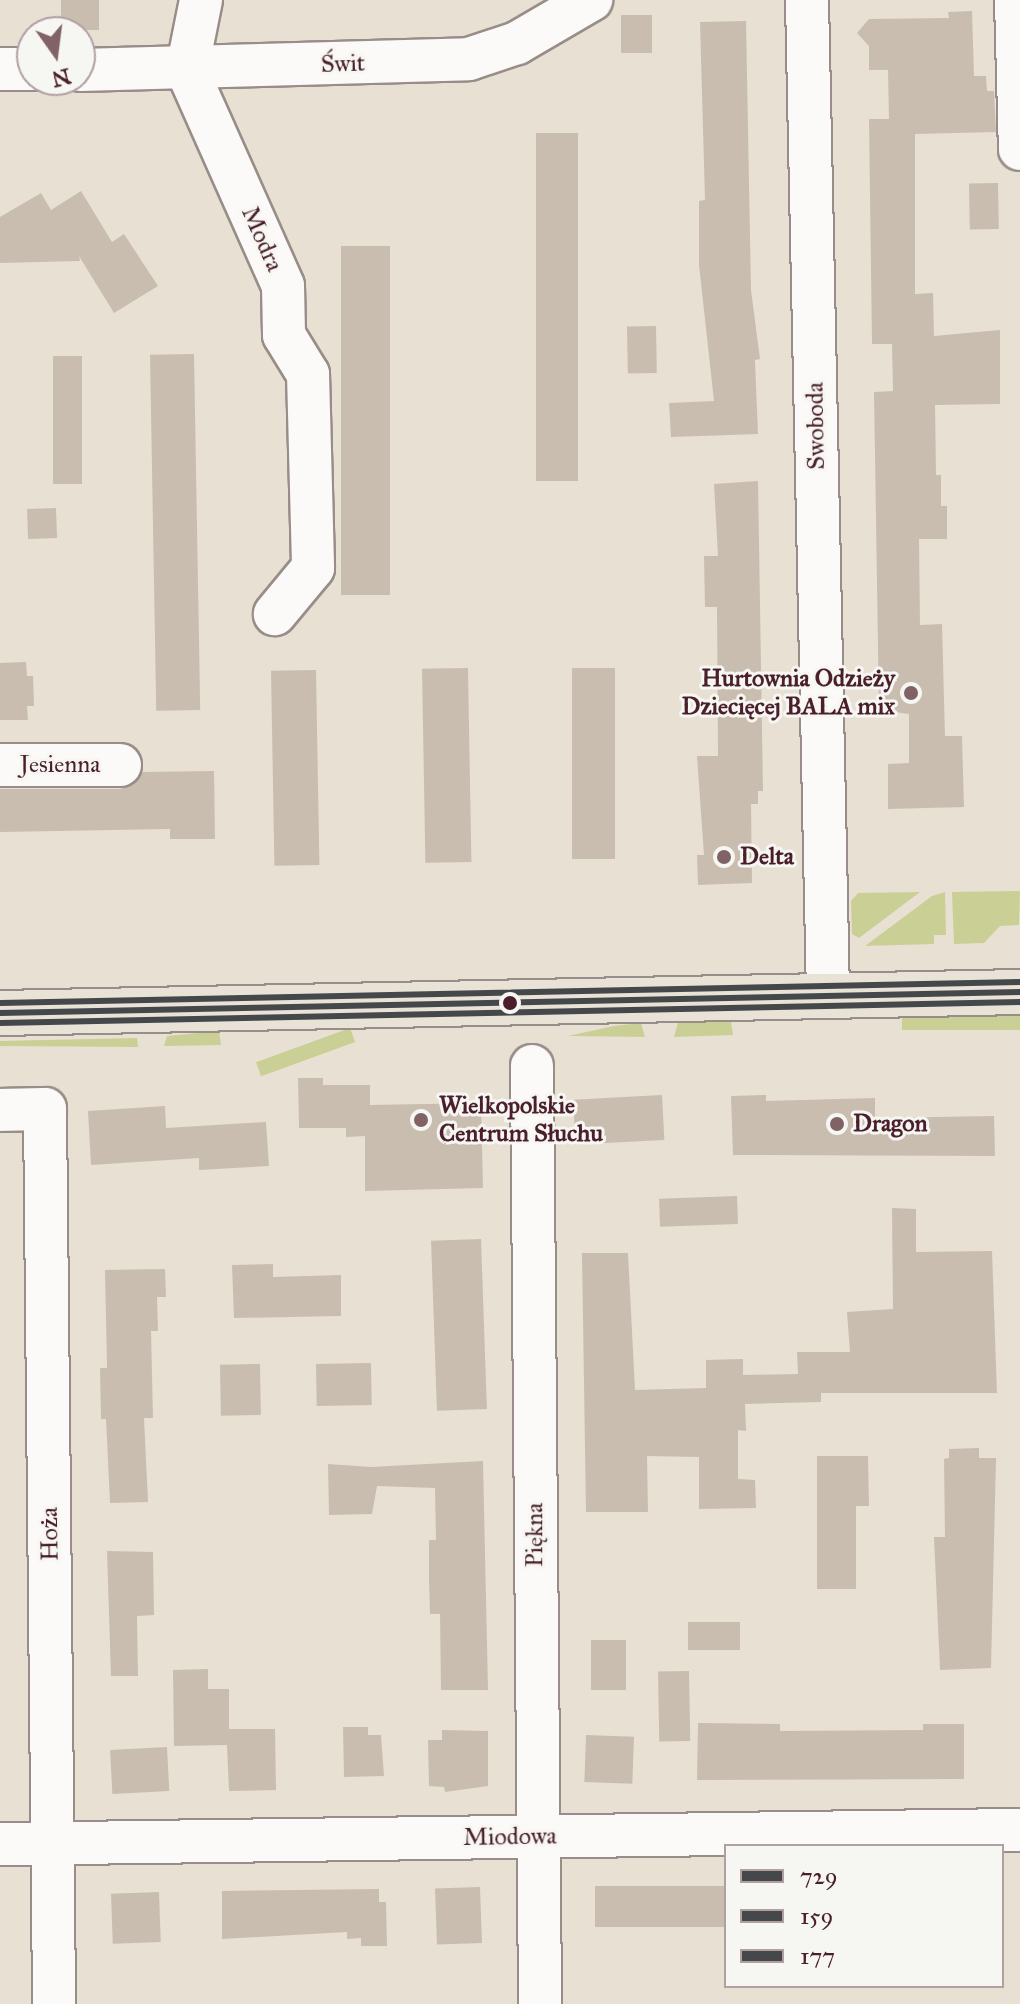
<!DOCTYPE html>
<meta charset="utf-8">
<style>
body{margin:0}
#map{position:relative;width:1020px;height:2004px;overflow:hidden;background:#e8e0d3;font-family:"IM FELL Great Primer",serif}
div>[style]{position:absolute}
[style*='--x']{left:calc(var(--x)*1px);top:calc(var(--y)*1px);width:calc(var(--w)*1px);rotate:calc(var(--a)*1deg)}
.green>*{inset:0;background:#cacf95;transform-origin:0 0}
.building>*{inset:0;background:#c9bdaf;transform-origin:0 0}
.roads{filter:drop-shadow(2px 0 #988d88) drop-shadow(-2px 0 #988d88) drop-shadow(0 2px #988d88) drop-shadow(0 -2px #988d88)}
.minor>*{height:42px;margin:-21px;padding:0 21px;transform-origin:21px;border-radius:21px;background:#fcfaf8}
.major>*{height:44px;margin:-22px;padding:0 22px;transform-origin:22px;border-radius:22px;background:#e9e2d6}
.bus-1>*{height:6px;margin:-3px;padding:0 3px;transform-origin:3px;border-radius:3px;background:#45484a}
.bus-2>*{height:6px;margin:-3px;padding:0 3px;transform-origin:3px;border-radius:3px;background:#45484a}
.bus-3>*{height:6px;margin:-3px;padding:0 3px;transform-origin:3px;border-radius:3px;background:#45484a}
.dots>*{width:22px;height:22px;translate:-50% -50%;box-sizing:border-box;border:4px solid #f6f6f2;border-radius:50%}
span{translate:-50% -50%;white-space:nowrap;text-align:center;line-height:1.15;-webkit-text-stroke:6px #f6f6f2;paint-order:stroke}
.street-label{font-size:24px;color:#4a1f2b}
.poi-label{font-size:24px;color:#4a1f2b;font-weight:700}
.right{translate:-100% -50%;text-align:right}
.left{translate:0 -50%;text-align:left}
.legend{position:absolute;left:724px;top:1844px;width:280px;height:144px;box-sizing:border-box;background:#f6f6f2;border:2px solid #b1a0a2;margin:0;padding:10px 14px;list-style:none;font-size:24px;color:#4a1f2b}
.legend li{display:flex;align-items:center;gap:16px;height:40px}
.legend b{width:40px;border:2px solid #b1a0a2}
.north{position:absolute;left:16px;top:16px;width:80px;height:80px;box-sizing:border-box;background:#f6f6f2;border:2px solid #b1a0a2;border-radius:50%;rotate:166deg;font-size:22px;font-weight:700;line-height:32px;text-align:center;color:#4a1f2b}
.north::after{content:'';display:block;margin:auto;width:28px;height:36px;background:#816366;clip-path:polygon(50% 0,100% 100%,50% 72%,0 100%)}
</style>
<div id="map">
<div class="green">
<div style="clip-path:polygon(1020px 891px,1019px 925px,1000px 926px,984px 943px,954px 944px,952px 892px)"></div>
<div style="clip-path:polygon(920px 892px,859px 938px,852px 934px,851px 901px,858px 893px)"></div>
<div style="clip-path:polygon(945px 892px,946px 935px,934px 935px,934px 944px,865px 946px,932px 896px)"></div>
<div style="left:1020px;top:1016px;width:14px;height:118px;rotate:90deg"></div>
<div style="clip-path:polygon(678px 1022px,731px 1022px,733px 1035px,674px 1037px)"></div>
<div style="clip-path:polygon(641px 1023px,645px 1037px,568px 1036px,614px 1026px)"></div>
<div style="left:350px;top:1028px;width:15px;height:100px;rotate:70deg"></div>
<div style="clip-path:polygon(219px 1031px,221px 1045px,164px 1046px,167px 1036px)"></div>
<div style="clip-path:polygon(137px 1038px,138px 1047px,0 1046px,0 1041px)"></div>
</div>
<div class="building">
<div style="left:61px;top:0;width:38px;height:30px"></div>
<div style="clip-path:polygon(972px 11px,974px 76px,986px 76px,987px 91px,994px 91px,996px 132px,915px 134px,915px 294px,933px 293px,934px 336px,1000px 330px,1000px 404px,935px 405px,936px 475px,941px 475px,941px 506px,947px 506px,947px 539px,919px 539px,920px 625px,942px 624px,945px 736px,962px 736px,964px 807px,888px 809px,888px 764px,909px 763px,909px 714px,879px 710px,874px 392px,893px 391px,892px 344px,872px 344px,869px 119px,889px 119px,888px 70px,869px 70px,869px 46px,857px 33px,869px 19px,949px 18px,948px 12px)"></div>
<div style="left:621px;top:15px;width:31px;height:38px"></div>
<div style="clip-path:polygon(746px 21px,751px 290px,760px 359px,755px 360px,758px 434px,671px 437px,669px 403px,714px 401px,699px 265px,699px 201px,705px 200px,700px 22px)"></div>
<div style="left:536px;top:133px;width:42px;height:348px"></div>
<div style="left:998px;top:183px;width:46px;height:29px;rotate:89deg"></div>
<div style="clip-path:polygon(81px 191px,112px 242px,124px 234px,158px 286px,114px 313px,79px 256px,80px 261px,0 263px,0 217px,41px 193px,51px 210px)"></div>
<div style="left:341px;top:246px;width:49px;height:349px"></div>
<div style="left:656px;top:326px;width:47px;height:29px;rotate:89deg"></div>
<div style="left:194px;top:354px;width:356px;height:44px;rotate:89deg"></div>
<div style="left:53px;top:356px;width:29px;height:128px"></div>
<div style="clip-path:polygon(758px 481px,763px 791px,758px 791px,758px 804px,751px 804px,752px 883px,698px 885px,697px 855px,704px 855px,697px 756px,718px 756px,717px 607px,705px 607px,704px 556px,718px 556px,714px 484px)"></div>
<div style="left:56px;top:508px;width:30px;height:29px;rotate:88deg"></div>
<div style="clip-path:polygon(26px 662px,27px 676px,33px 676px,34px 706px,27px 706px,28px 720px,0 720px,0 663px)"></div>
<div style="left:468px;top:668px;width:194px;height:46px;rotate:89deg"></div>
<div style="left:572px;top:668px;width:43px;height:191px"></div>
<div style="left:316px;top:670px;width:195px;height:45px;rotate:89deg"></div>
<div style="clip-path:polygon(214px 771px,215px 839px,170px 839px,170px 829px,0 832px,0 789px,120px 789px,133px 785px,142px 772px)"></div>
<div style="clip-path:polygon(298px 1078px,323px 1078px,323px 1085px,370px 1085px,370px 1105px,481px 1103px,483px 1188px,365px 1191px,365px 1136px,346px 1137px,346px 1128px,299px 1128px)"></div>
<div style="left:662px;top:1095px;width:45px;height:89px;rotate:87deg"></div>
<div style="clip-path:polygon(766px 1095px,766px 1101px,875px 1098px,875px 1118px,994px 1116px,995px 1156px,733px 1155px,731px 1096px)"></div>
<div style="clip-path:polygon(165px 1106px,166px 1128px,266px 1122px,269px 1166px,199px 1170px,199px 1158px,91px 1165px,88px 1111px)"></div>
<div style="left:737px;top:1196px;width:28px;height:78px;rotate:88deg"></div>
<div style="clip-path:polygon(892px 1208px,916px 1209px,916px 1252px,992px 1251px,997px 1393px,821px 1393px,821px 1402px,745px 1404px,746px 1431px,738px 1430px,738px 1479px,755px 1480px,756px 1508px,699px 1509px,699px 1457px,647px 1456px,648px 1512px,586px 1512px,582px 1253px,628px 1253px,635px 1390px,706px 1388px,706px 1360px,743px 1359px,743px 1375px,798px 1374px,797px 1352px,850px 1352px,847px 1312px,893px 1309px)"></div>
<div style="left:481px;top:1239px;width:170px;height:50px;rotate:88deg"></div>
<div style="clip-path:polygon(273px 1264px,273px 1277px,341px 1275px,341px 1316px,234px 1318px,232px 1265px)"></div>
<div style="clip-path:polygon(165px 1269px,166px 1297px,157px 1297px,158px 1331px,151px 1331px,153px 1418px,144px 1418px,148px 1502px,110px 1503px,106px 1419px,101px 1419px,100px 1368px,107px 1368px,105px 1270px)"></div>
<div style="left:371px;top:1363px;width:42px;height:55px;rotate:89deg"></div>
<div style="left:260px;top:1364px;width:51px;height:40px;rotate:89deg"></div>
<div style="clip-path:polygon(979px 1448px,979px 1458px,996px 1458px,991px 1668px,940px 1670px,934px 1537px,945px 1537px,944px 1459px,949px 1458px,949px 1449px)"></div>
<div style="clip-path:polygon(817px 1456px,868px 1456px,869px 1506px,856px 1506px,856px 1589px,817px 1589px)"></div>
<div style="clip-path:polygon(483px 1461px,488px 1690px,441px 1690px,440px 1614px,430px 1614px,429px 1579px,429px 1540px,436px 1540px,435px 1488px,377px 1486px,372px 1514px,329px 1515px,328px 1464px,371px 1467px)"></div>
<div style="clip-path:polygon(107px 1551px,153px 1552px,154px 1615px,137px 1616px,138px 1676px,111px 1676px)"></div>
<div style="left:740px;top:1622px;width:28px;height:52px;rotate:90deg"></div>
<div style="left:591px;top:1640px;width:35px;height:50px"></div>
<div style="clip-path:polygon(208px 1669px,208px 1689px,229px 1689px,229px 1729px,275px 1729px,276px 1790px,229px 1791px,227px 1745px,174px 1746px,173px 1670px)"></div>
<div style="left:689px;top:1671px;width:70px;height:31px;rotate:89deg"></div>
<div style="clip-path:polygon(698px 1723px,780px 1724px,780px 1731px,923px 1730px,923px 1724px,964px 1724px,964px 1779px,697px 1780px)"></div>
<div style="clip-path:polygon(343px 1727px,368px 1727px,368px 1735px,381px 1735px,384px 1776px,344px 1777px)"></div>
<div style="clip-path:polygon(442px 1730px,488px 1731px,488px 1786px,445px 1792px,444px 1787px,429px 1786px,428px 1740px,442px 1740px)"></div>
<div style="left:586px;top:1735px;width:48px;height:47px;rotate:2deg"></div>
<div style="left:167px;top:1747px;width:44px;height:57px;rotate:87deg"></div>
<div style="left:726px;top:1886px;width:41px;height:131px;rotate:90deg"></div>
<div style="left:480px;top:1887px;width:56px;height:45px;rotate:88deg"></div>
<div style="clip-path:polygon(379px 1889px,379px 1902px,386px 1902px,387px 1946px,361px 1946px,361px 1938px,347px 1939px,347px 1932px,222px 1939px,222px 1891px)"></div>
<div style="left:159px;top:1892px;width:50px;height:48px;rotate:88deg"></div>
</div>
<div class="roads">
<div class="minor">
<div style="--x:201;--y:0;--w:71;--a:101.3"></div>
<div style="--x:187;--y:70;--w:236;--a:66"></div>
<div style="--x:283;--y:286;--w:49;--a:88.8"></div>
<div style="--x:284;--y:335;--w:46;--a:58.4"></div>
<div style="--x:308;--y:374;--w:194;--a:88.5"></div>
<div style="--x:313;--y:568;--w:60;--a:129.6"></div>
<div style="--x:807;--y:0;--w:995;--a:88.79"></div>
<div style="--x:1016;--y:0;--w:149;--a:88.5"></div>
<div style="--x:0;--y:69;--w:32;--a:0"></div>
<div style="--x:80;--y:70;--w:389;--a:-1.6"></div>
<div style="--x:469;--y:59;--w:51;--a:-18.4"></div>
<div style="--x:517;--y:43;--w:86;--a:-30.2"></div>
<div style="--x:0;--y:765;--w:120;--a:0"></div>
<div style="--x:532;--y:1066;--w:938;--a:89.51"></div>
<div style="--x:0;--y:1110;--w:45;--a:-1.3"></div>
<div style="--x:45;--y:1109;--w:895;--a:89.42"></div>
<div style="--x:0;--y:1844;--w:1020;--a:-0.79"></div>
</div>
<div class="major">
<div style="--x:0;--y:1013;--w:1020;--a:-1.18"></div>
</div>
</div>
<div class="bus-1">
<div style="--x:0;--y:1013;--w:1020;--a:-1.18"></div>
</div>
<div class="bus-2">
<div style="--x:0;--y:1023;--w:1020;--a:-1.18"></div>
</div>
<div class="bus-3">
<div style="--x:0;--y:1003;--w:1020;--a:-1.18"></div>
</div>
<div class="dots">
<div style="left:911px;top:693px;background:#816366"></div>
<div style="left:724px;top:857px;background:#816366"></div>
<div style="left:510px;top:1003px;background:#4a1f2b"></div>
<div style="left:421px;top:1120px;background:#816366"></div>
<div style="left:837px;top:1124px;background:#816366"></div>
</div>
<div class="street-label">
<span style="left:343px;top:64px;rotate:-2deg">Świt</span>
<span style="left:262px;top:239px;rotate:66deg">Modra</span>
<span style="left:816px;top:426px;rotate:-91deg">Swoboda</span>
<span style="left:60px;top:765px">Jesienna</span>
<span style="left:50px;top:1534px;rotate:-91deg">Hoża</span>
<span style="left:535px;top:1535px;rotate:-90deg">Piękna</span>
<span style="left:510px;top:1837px;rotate:-1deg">Miodowa</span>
</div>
<div class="poi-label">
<span class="right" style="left:895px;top:693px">Hurtownia Odzieży<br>Dziecięcej BALA mix</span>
<span class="left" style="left:740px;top:857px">Delta</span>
<span class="left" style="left:439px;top:1120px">Wielkopolskie<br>Centrum Słuchu</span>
<span class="left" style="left:853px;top:1124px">Dragon</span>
</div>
<ul class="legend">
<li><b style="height:10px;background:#45484a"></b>729</li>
<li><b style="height:10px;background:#45484a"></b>159</li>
<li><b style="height:10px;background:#45484a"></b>177</li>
</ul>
<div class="north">N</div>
</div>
